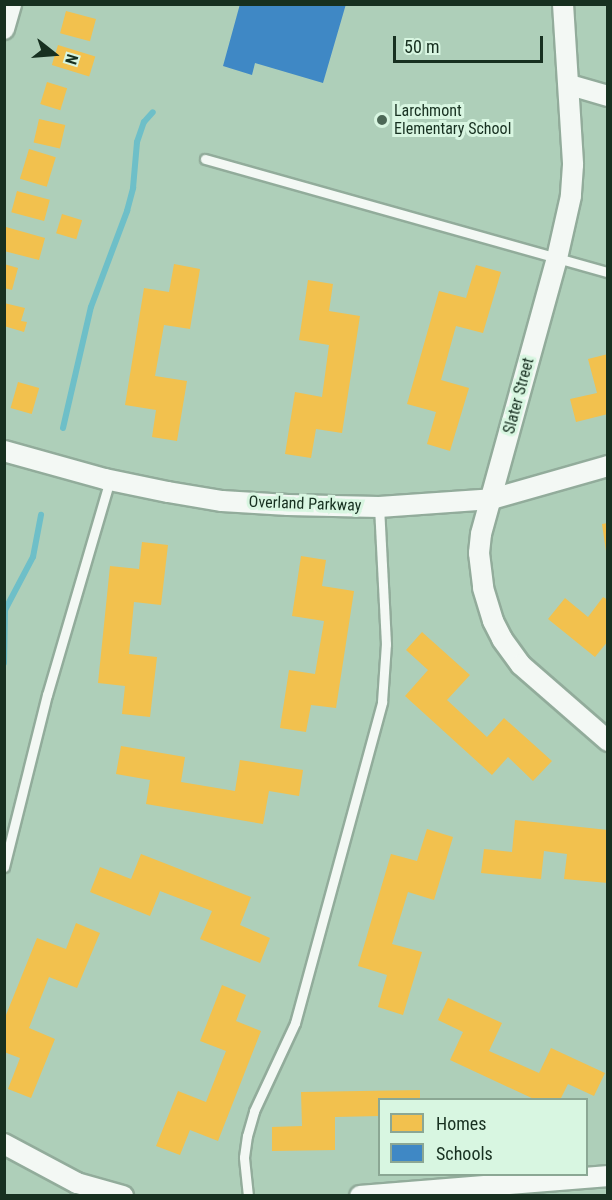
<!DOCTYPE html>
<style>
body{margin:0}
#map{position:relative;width:612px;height:1200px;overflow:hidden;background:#aecfb9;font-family:"Roboto Condensed",sans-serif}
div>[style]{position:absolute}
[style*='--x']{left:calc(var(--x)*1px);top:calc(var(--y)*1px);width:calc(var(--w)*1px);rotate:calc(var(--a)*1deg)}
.homes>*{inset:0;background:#f2c14e;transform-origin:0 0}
.schools>*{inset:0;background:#3f88c5}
.stream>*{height:6px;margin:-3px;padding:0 3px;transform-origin:3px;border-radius:3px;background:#6ebfc8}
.roads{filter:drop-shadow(2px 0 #92ac9b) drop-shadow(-2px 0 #92ac9b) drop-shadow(0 2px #92ac9b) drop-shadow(0 -2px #92ac9b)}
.lane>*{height:9px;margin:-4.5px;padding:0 4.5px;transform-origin:4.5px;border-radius:4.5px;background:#f3f8f4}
.street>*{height:20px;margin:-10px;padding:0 10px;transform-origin:10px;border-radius:10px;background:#f3f8f4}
.dots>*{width:16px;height:16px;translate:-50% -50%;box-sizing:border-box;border:3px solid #d8f6e1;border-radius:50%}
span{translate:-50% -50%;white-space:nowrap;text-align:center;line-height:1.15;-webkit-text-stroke:6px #d8f6e1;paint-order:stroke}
.poi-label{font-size:16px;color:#173020}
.left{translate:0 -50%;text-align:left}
.street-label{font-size:16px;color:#173020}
.frame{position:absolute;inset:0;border:6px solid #173020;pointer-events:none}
.legend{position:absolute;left:378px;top:1098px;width:210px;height:78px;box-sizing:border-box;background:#d8f6e1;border:2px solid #8ba794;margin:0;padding:8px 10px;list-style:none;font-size:18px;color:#173020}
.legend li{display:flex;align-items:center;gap:12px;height:30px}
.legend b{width:30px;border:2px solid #8ba794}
.north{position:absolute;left:24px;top:24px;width:60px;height:60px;-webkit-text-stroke:4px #d8f6e1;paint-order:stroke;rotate:107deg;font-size:16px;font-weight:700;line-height:24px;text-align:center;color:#173020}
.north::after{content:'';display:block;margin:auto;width:21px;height:27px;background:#173020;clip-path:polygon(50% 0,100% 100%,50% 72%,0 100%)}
.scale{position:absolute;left:393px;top:36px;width:150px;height:27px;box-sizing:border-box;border:3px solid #173020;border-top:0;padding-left:8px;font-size:18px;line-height:21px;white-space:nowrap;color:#173020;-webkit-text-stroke:4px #d8f6e1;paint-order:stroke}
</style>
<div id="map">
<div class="homes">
<div style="left:66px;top:11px;width:31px;height:23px;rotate:15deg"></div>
<div style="left:58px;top:45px;width:39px;height:21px;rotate:17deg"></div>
<div style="left:47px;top:82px;width:21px;height:23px;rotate:17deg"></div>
<div style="left:39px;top:119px;width:27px;height:24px;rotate:13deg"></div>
<div style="left:29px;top:149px;width:28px;height:31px;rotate:17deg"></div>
<div style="left:17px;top:191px;width:34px;height:22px;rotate:15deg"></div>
<div style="left:62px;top:214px;width:21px;height:20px;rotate:17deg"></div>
<div style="clip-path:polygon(6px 227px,45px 238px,39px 260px,4px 251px)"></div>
<div style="clip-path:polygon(4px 264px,18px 268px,12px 290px,4px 288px)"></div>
<div style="clip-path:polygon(174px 264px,200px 269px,190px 329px,164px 325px,155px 376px,187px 381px,177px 441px,152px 437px,156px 410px,125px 405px,144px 288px,169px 292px)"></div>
<div style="clip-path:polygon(476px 265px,501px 272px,483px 333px,456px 326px,441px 380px,469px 388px,450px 451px,427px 444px,436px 412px,407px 404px,439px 291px,466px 298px)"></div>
<div style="clip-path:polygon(308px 280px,333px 284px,329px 311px,360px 316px,342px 433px,316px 429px,311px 458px,285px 454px,295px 392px,322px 397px,329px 345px,299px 340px)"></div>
<div style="clip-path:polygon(4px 303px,25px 308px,21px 321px,27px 322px,24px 332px,4px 326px)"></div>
<div style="clip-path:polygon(608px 354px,608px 414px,576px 422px,570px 399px,597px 393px,588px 359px)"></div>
<div style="left:18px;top:382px;width:22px;height:27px;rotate:16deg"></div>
<div style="clip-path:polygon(608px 523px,608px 550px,606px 551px,602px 524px)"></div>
<div style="clip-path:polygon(142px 542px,168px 545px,161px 605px,134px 602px,129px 654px,157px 657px,150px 717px,122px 714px,125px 686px,98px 683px,110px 566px,139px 569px)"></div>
<div style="clip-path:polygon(301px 556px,326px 560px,322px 586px,354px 591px,336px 708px,311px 705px,306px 732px,280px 728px,289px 670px,315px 674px,324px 621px,292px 616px)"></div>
<div style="clip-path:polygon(603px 597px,608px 600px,608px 641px,595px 657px,548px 619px,565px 598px,588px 617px)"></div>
<div style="clip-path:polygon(422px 632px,470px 675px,447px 700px,487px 737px,504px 718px,552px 761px,533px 781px,508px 757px,492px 775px,405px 696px,428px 670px,406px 650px)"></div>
<div style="clip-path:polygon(121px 746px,185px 757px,181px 782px,235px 791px,240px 760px,303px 770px,299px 796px,269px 791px,263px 824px,146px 804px,150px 780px,116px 774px)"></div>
<div style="clip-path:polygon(515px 820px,608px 830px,608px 883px,564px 879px,567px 854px,544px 851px,541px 879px,481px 873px,484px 849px,512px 852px)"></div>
<div style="clip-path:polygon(427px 829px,453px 837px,434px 900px,408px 892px,392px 944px,422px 952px,403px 1015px,378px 1007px,387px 975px,358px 966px,391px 854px,417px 861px)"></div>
<div style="clip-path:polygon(141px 854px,251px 897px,240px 925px,270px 938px,260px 963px,200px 939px,212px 911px,160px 891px,150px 916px,90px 892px,100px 867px,131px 879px)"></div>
<div style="clip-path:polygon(76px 923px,100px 933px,77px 988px,49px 977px,29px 1028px,55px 1039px,31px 1098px,8px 1089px,20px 1058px,4px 1052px,4px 1020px,37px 938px,66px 949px)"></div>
<div style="clip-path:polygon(222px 985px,246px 995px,236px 1021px,261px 1031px,218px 1141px,190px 1130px,180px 1155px,156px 1146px,178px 1091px,206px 1102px,226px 1051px,200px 1041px)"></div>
<div style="clip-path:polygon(448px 998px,502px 1023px,489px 1051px,539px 1073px,551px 1048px,605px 1073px,594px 1096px,568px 1084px,560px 1100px,536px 1100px,450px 1060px,463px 1032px,438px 1020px)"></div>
<div style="clip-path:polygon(420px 1090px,420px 1100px,380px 1100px,380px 1116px,335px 1117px,335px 1150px,272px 1151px,272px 1127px,302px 1126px,301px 1092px)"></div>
</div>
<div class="schools">
<div style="clip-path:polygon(240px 4px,346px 4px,323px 83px,255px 63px,252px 75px,223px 66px)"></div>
</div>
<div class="stream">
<div style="--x:63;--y:428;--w:124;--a:-77"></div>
<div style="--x:91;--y:307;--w:103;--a:-69.4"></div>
<div style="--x:127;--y:211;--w:24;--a:-75"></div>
<div style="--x:133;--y:188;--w:46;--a:-85"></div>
<div style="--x:137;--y:142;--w:21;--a:-71"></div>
<div style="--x:144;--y:122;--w:13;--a:-48"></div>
<div style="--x:4;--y:663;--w:53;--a:-88.9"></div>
<div style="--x:5;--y:610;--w:60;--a:-62.2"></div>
<div style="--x:33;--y:557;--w:43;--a:-79.2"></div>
</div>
<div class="roads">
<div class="lane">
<div style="--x:205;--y:159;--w:419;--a:15.7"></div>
<div style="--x:4;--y:867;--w:177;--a:-76"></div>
<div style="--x:47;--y:695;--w:224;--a:-73.7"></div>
<div style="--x:248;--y:1196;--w:39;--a:-96"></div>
<div style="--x:244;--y:1157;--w:21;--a:-82"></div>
<div style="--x:247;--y:1136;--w:26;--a:-74"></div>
<div style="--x:254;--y:1111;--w:97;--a:-65"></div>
<div style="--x:295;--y:1023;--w:333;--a:-74.8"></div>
<div style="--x:382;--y:702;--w:58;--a:-86.1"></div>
<div style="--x:386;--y:644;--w:137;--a:-92.9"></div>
</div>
<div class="street">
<div style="--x:563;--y:4;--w:161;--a:86.4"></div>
<div style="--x:573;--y:165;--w:31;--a:94"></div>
<div style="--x:571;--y:196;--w:64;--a:102.7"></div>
<div style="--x:557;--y:258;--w:286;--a:105.4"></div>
<div style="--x:481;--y:534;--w:19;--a:96"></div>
<div style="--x:479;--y:553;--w:35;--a:83"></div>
<div style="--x:483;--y:588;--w:34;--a:73"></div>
<div style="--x:493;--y:621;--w:20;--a:63"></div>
<div style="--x:502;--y:639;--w:32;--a:54"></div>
<div style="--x:521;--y:665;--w:116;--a:41.1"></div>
<div style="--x:4;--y:29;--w:26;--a:-74"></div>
<div style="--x:570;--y:85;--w:40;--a:16"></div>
<div style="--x:4;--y:451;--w:105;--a:15.5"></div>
<div style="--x:105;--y:479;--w:64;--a:11.7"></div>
<div style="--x:168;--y:492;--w:55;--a:9.5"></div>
<div style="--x:222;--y:501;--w:66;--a:3.5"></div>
<div style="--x:288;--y:505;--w:91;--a:1.3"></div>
<div style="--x:379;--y:507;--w:113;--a:-4"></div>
<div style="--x:492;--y:499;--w:121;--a:-15.9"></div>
<div style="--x:4;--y:1144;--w:83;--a:28.1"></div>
<div style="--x:77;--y:1183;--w:48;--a:15.8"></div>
<div style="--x:360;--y:1196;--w:249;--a:-4.6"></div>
</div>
</div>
<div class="dots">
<div style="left:382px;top:120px;background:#4c6856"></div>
</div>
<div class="poi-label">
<span class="left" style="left:394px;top:120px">Larchmont<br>Elementary School</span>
</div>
<div class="street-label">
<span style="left:519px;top:396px;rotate:-75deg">Slater Street</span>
<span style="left:305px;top:504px;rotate:2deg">Overland Parkway</span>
</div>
<div class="frame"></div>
<ul class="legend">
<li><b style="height:16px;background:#f2c14e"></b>Homes</li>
<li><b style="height:16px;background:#3f88c5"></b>Schools</li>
</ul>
<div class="north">N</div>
<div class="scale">50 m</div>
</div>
